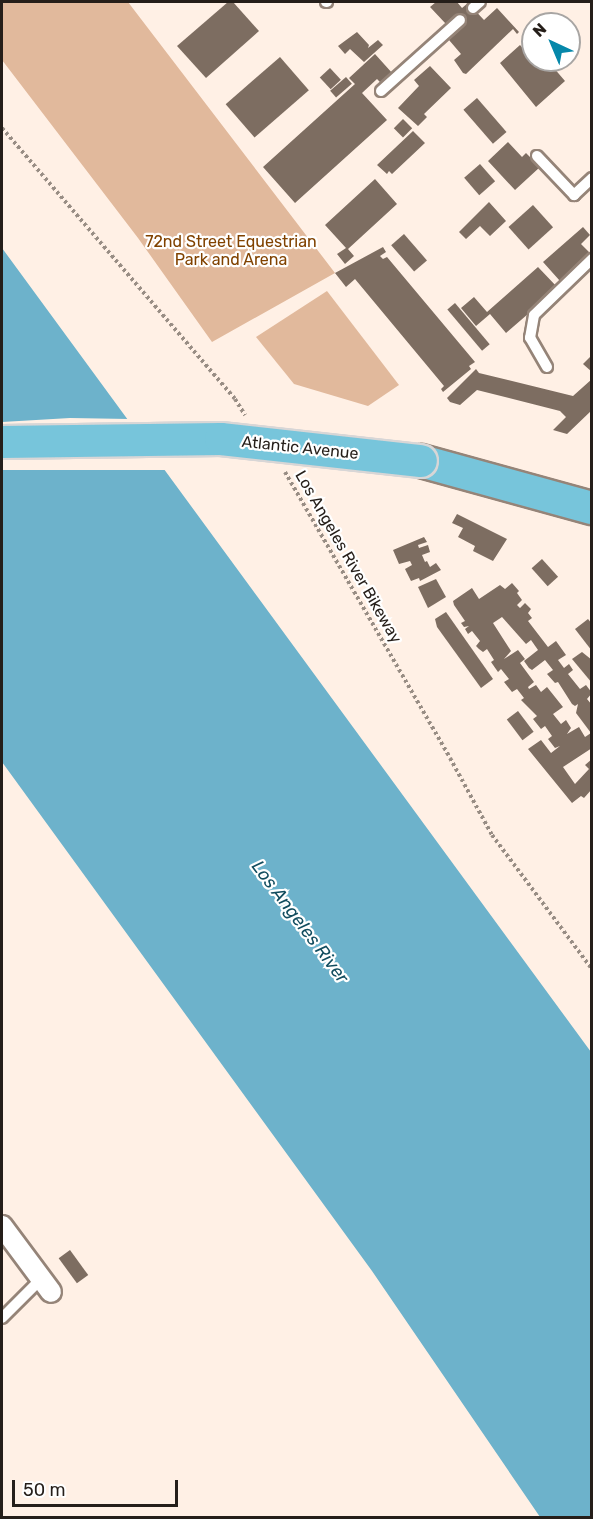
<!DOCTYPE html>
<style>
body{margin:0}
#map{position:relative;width:593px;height:1519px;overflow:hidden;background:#fff0e5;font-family:Rubik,sans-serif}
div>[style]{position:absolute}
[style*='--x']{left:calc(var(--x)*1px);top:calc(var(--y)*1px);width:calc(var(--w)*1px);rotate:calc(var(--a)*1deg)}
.green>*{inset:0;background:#e1b99c}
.water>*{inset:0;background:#6db2cb}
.pier>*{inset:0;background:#fff0e5}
.building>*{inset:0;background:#7d6d61;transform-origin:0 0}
.path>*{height:4px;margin-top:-2px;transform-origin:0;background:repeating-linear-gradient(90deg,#988d84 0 3px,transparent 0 6px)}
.roads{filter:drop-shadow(2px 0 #958478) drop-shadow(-2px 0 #958478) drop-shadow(0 2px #958478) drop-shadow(0 -2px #958478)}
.service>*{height:10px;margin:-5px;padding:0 5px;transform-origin:5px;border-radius:5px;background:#fff}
.minor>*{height:20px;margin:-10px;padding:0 10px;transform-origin:10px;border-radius:10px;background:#fff}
.primary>*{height:32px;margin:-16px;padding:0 16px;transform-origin:16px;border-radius:16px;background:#77c5db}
.bridges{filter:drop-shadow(2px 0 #d8d6d6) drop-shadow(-2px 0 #d8d6d6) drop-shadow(0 2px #d8d6d6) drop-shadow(0 -2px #d8d6d6)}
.primary-bridge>*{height:32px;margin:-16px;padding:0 16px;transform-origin:16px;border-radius:16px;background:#77c5db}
span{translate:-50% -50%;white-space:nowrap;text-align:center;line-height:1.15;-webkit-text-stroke:4.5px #fff;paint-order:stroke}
.park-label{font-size:16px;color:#804200}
.street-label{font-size:16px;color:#251e19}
.water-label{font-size:18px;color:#124d5f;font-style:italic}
.frame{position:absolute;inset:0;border:3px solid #251e19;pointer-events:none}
.north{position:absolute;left:521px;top:12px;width:60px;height:60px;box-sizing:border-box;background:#fff;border:2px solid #a8a5a3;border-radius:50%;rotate:316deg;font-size:16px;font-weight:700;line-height:24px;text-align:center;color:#251e19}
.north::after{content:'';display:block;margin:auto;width:21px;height:27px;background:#0688aa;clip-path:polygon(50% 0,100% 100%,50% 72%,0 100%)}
.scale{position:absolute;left:12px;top:1480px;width:166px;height:27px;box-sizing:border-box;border:3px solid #251e19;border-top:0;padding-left:8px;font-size:18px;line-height:21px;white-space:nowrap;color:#251e19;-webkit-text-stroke:4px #fff;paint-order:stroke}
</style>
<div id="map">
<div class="green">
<div style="clip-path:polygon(2px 2px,128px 2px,335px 273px,212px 342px,138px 238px,2px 60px)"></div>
<div style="clip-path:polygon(327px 291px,399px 385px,368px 406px,294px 384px,256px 337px)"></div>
</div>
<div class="water">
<div style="clip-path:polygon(2px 248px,591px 1052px,591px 1517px,540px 1517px,372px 1271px,2px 762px)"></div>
</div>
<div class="pier">
<div style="clip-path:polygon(70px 418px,129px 419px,167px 470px,2px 470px,2px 422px)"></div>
</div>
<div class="building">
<div style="clip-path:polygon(228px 2px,233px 2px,259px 31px,206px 78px,177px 46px)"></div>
<div style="clip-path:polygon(436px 2px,457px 2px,462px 8px,468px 3px,484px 20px,497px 8px,519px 32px,517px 34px,513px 29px,466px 74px,463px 73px,454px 60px,461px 54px,449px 40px,465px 25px,455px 15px,446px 24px,430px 7px)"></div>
<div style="clip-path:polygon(357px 32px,369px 45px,368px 48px,378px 40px,383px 45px,364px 62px,350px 49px,345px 54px,338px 46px)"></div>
<div style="clip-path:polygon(520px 45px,528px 54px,531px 51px,533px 53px,533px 60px,547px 60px,565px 81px,536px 107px,500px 63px)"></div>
<div style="clip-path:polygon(375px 54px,393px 74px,382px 84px,377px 79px,362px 93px,387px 120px,295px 203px,263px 167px,355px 84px,349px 78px)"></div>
<div style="left:280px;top:57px;width:44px;height:72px;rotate:49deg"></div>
<div style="clip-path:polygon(430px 66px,451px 88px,424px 114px,427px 117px,418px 126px,398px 108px,419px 86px,414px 80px)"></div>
<div style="left:330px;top:68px;width:16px;height:14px;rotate:47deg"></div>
<div style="left:346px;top:77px;width:9px;height:21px;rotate:49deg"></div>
<div style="left:477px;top:98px;width:45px;height:18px;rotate:49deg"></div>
<div style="left:403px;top:119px;width:13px;height:13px;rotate:45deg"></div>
<div style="clip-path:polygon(413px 131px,425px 143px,392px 174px,389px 171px,387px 174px,377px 165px)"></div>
<div style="clip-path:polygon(508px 142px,522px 157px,526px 153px,540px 167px,515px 190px,488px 161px)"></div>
<div style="left:480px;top:164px;width:23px;height:21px;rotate:49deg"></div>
<div style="clip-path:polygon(375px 179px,397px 204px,348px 249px,354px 256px,345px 264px,337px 254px,346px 248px,325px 225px)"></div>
<div style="clip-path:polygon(489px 202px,506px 221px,490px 236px,480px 226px,466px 239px,459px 232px)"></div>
<div style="left:533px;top:205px;width:30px;height:33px;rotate:48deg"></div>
<div style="clip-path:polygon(583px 227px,590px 235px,581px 244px,590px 253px,560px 281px,543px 262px)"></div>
<div style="left:404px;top:234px;width:35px;height:17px;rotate:49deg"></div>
<div style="clip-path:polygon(383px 247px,386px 252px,380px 256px,383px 259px,387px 257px,475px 362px,469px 366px,471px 369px,443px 392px,441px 389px,444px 386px,355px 279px,346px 287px,335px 273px)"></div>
<div style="clip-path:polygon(538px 267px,558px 288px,506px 333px,490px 314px,476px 326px,461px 308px,474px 297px,487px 312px)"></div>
<div style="left:455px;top:303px;width:54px;height:10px;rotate:50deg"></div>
<div style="clip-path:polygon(592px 355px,592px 372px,583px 364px)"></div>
<div style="clip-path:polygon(476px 369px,479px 373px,573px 396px,592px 379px,592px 410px,567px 434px,553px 430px,566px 417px,560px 411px,477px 390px,460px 405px,450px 402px,447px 398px)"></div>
<div style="clip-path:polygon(457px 514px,507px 539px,493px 561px,473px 551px,475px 546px,458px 537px,463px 528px,452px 523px)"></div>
<div style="clip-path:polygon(424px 537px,427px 542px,418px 545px,419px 548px,428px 545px,430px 552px,422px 555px,425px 562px,427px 561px,430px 567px,436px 563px,441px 570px,420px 581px,419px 578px,411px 581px,405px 569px,412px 565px,410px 561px,399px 564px,393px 550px)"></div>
<div style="left:542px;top:559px;width:24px;height:14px;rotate:48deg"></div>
<div style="clip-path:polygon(436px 579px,446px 597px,428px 608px,418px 587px)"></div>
<div style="clip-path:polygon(evenodd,512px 583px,519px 591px,517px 593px,522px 600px,517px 605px,520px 608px,525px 603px,531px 609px,528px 613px,532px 618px,528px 621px,548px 647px,556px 641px,566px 655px,558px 660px,564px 668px,569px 664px,573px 670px,568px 674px,580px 689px,586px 685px,592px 693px,587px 699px,592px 705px,592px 748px,563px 767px,575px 784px,589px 769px,585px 765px,592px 759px,592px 789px,584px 798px,581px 796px,572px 803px,528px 749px,541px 740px,551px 753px,560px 746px,555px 748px,548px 739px,552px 736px,545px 726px,541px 729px,533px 719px,537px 716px,521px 700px,524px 698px,517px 689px,512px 692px,504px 682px,509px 679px,501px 669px,498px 672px,491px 662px,494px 660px,487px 649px,483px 652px,479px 649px,476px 646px,480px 641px,472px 631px,468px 634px,465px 629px,469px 626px,464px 627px,461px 623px,465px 621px,454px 605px,453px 601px,472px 588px,479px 599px,500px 585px,505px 589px,512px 583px,502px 617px,526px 644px,531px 640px,538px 650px,524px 661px,529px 668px,532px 670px,545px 660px,553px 670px,547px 674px,555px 683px,558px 682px,572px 704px,575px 706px,578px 704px,576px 713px,591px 733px,585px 737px,579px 727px,567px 734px,571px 728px,566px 720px,561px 724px,553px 714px,563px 707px,547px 687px,541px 692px,536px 685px,529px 689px,528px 687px,534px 682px,520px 663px,525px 659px,518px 650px,504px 659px,511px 651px,493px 623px,502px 617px)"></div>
<div style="clip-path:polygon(446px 612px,493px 679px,481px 688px,437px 627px,435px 619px)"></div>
<div style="clip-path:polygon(588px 619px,592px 624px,592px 651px,575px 629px)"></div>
<div style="clip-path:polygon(582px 652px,592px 660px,592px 683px,572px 659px)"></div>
<div style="left:518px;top:711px;width:26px;height:14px;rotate:53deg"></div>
<div style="left:70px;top:1250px;width:31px;height:14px;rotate:54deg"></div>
</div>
<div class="path">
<div style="--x:2;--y:128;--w:357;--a:49.3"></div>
<div style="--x:235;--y:399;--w:19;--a:58"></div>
<div style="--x:285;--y:472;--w:330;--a:60"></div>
<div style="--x:450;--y:758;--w:88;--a:61.4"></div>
<div style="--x:492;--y:835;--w:167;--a:53.3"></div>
</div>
<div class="roads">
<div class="service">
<div style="--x:326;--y:2;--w:1;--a:0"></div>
<div style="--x:473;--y:8;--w:9;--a:-41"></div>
<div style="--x:381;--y:91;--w:106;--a:-41.9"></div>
<div style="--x:537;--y:156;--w:54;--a:46.5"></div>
<div style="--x:574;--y:195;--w:25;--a:-43"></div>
<div style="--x:547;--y:367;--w:34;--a:-120"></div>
<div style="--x:530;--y:338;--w:23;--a:-80"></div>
<div style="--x:534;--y:315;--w:81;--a:-44"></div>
<div style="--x:2;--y:1318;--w:55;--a:-45"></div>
</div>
<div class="minor">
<div style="--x:2;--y:1226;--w:82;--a:53.4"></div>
</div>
<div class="primary">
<div style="--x:421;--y:461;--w:177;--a:15.4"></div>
</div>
</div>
<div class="bridges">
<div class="primary-bridge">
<div style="--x:2;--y:442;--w:219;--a:-0.8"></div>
<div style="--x:221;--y:439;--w:201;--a:6.3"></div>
</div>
</div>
<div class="park-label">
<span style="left:231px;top:251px">72nd Street Equestrian<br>Park and Arena</span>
</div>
<div class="street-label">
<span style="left:300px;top:448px;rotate:6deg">Atlantic Avenue</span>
<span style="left:348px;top:557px;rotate:60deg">Los Angeles River Bikeway</span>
</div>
<div class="water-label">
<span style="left:300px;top:922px;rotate:53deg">Los Angeles River</span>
</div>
<div class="frame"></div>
<div class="north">N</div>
<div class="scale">50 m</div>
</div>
